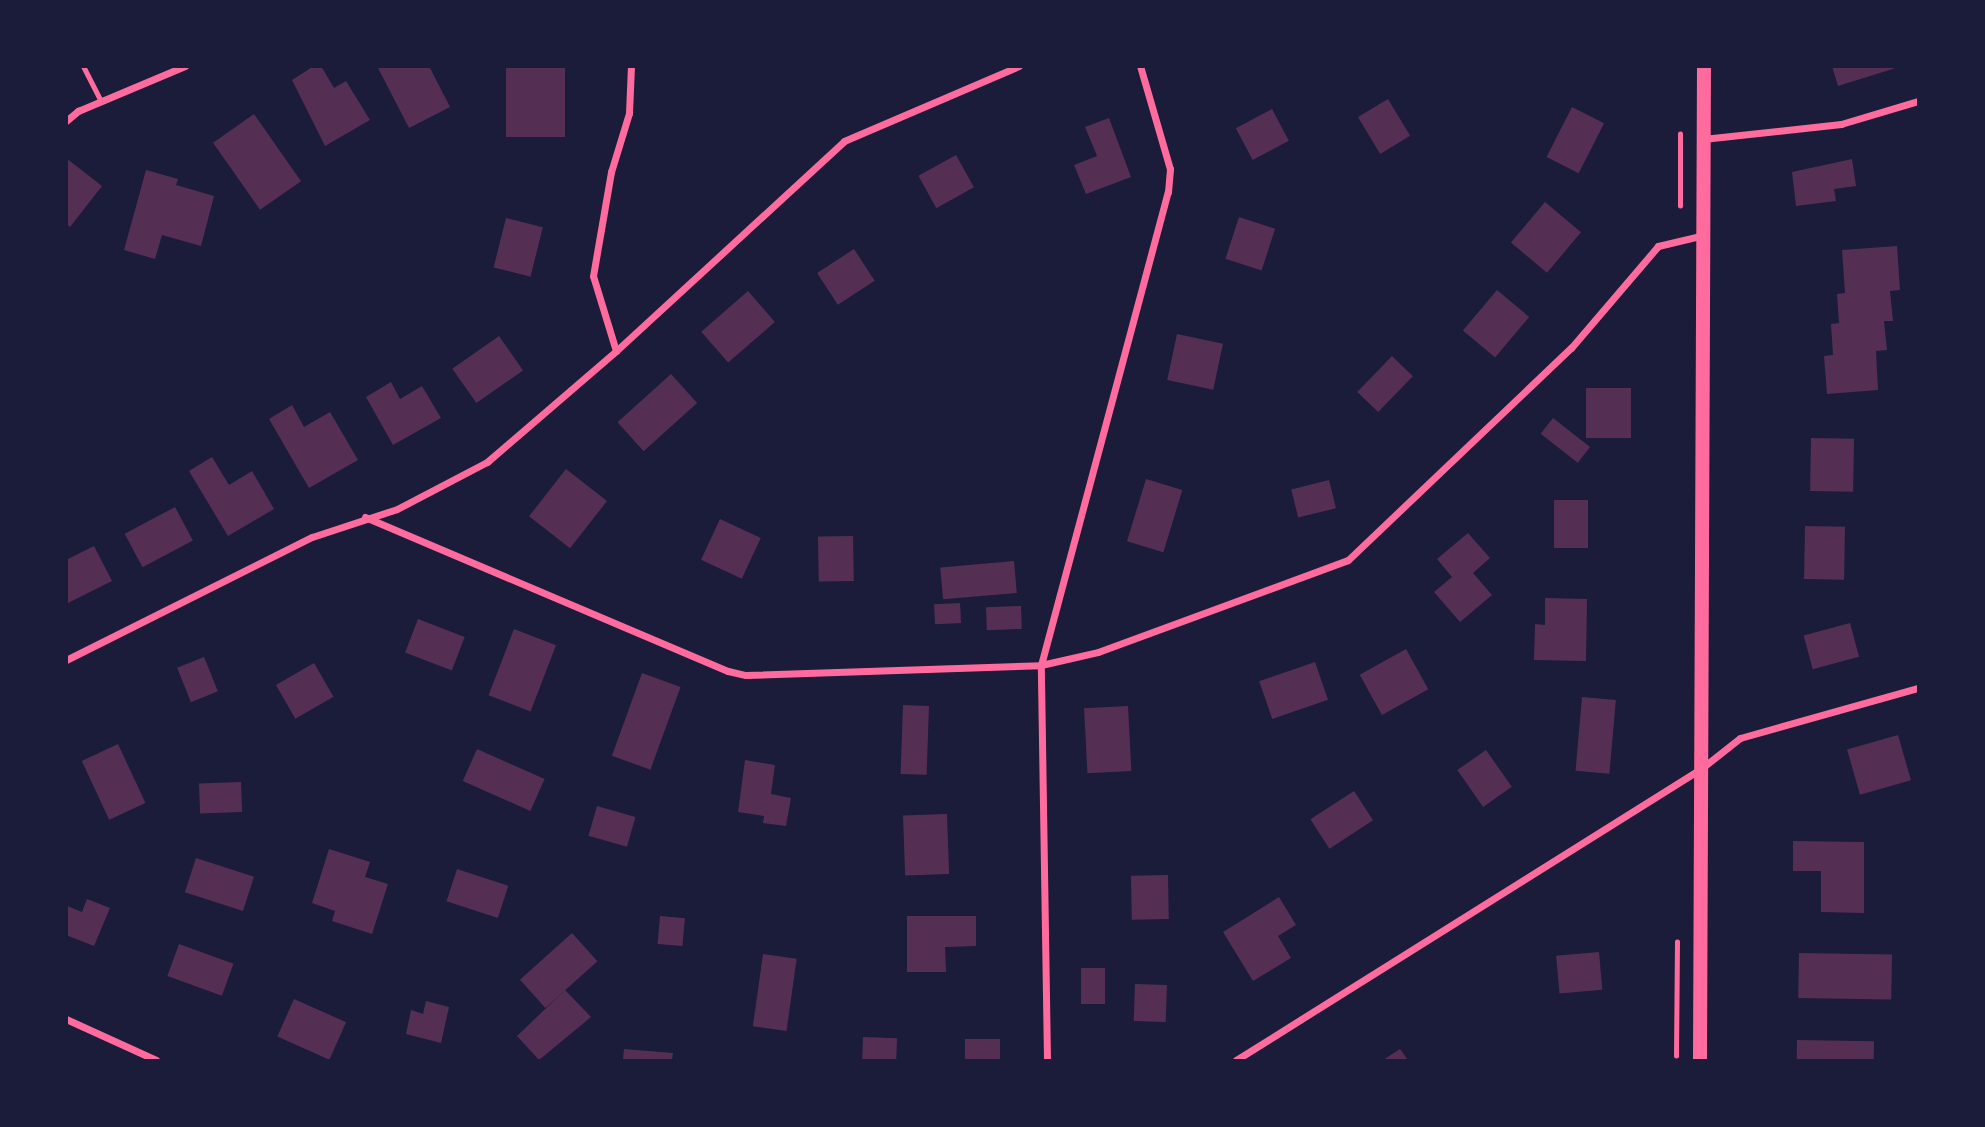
<!DOCTYPE html>
<style>
body{margin:0}
#map{position:relative;width:1985px;height:1127px;overflow:hidden;background:#1b1b3a;font-family:Inter,sans-serif}
div>[style]{position:absolute}
[style*='--x']{left:calc(var(--x)*1px);top:calc(var(--y)*1px);width:calc(var(--w)*1px);rotate:calc(var(--a)*1deg)}
.building>*{inset:0;background:#542f53;transform-origin:0 0}
.path>*{height:4.5px;margin:-2.25px;padding:0 2.25px;transform-origin:2.25px;border-radius:2.25px;background:#ff6b9d}
.service>*{height:5px;margin:-2.5px;padding:0 2.5px;transform-origin:2.5px;border-radius:2.5px;background:#ff6b9d}
.minor>*{height:7px;margin:-3.5px;padding:0 3.5px;transform-origin:3.5px;border-radius:3.5px;background:#ff6b9d}
.secondary>*{height:14px;margin:-7px;padding:0 7px;transform-origin:7px;border-radius:7px;background:#ff6b9d}
span{translate:-50% -50%;white-space:nowrap;text-align:center;line-height:1.15;-webkit-text-stroke:6px #1b1b3a;paint-order:stroke}
.frame{position:absolute;inset:0;border:68px solid #1b1b3a;pointer-events:none}
</style>
<div id="map">
<div class="building">
<div style="clip-path:polygon(314px 66px,321px 66px,334px 88px,346px 81px,370px 120px,325px 146px,292px 80px)"></div>
<div style="clip-path:polygon(377px 66px,429px 66px,450px 107px,409px 128px)"></div>
<div style="left:506px;top:66px;width:59px;height:71px"></div>
<div style="clip-path:polygon(1832px 66px,1899px 66px,1899px 67px,1838px 86px)"></div>
<div style="left:1388px;top:99px;width:43px;height:35px;rotate:59deg"></div>
<div style="left:1572px;top:107px;width:36px;height:56px;rotate:27deg"></div>
<div style="left:1272px;top:109px;width:36px;height:41px;rotate:62deg"></div>
<div style="left:254px;top:114px;width:82px;height:50px;rotate:55deg"></div>
<div style="clip-path:polygon(1109px 118px,1131px 177px,1086px 194px,1074px 165px,1097px 156px,1085px 127px)"></div>
<div style="left:956px;top:155px;width:37px;height:43px;rotate:61deg"></div>
<div style="clip-path:polygon(66px 158px,102px 186px,70px 227px,66px 224px)"></div>
<div style="clip-path:polygon(1852px 159px,1856px 186px,1834px 189px,1836px 201px,1796px 206px,1792px 172px)"></div>
<div style="clip-path:polygon(146px 170px,178px 179px,176px 185px,214px 196px,201px 246px,162px 235px,155px 259px,124px 250px)"></div>
<div style="left:1545px;top:202px;width:47px;height:53px;rotate:40deg"></div>
<div style="left:1239px;top:217px;width:38px;height:44px;rotate:18deg"></div>
<div style="left:506px;top:218px;width:38px;height:51px;rotate:14deg"></div>
<div style="clip-path:polygon(1897px 246px,1900px 290px,1890px 291px,1893px 321px,1884px 321px,1887px 350px,1876px 351px,1878px 390px,1827px 394px,1824px 356px,1833px 355px,1831px 324px,1839px 323px,1837px 294px,1845px 293px,1842px 250px)"></div>
<div style="left:854px;top:249px;width:38px;height:44px;rotate:57deg"></div>
<div style="left:1497px;top:290px;width:42px;height:53px;rotate:40deg"></div>
<div style="left:748px;top:291px;width:41px;height:62px;rotate:49deg"></div>
<div style="left:1177px;top:334px;width:47px;height:47px;rotate:12deg"></div>
<div style="left:499px;top:336px;width:42px;height:57px;rotate:55deg"></div>
<div style="left:1392px;top:356px;width:29px;height:50px;rotate:44deg"></div>
<div style="left:671px;top:374px;width:39px;height:72px;rotate:48deg"></div>
<div style="clip-path:polygon(391px 382px,400px 399px,422px 386px,441px 418px,393px 445px,366px 397px)"></div>
<div style="left:1586px;top:388px;width:45px;height:50px"></div>
<div style="clip-path:polygon(292px 405px,304px 427px,330px 412px,358px 460px,309px 488px,269px 419px)"></div>
<div style="left:1553px;top:418px;width:47px;height:20px;rotate:38deg"></div>
<div style="left:1811px;top:438px;width:43px;height:53px;rotate:1deg"></div>
<div style="clip-path:polygon(212px 457px,229px 485px,252px 471px,274px 509px,228px 536px,189px 471px)"></div>
<div style="left:566px;top:469px;width:52px;height:60px;rotate:38deg"></div>
<div style="left:1146px;top:479px;width:38px;height:65px;rotate:17deg"></div>
<div style="left:1329px;top:480px;width:29px;height:39px;rotate:76deg"></div>
<div style="left:1554px;top:500px;width:34px;height:48px"></div>
<div style="left:175px;top:507px;width:38px;height:57px;rotate:62deg"></div>
<div style="left:720px;top:519px;width:45px;height:45px;rotate:25deg"></div>
<div style="left:1805px;top:526px;width:40px;height:53px;rotate:1deg"></div>
<div style="clip-path:polygon(1468px 533px,1490px 558px,1473px 573px,1492px 595px,1460px 622px,1434px 592px,1452px 577px,1437px 559px)"></div>
<div style="left:853px;top:536px;width:45px;height:35px;rotate:89deg"></div>
<div style="clip-path:polygon(94px 546px,112px 581px,66px 604px,66px 560px)"></div>
<div style="left:1014px;top:561px;width:32px;height:74px;rotate:85deg"></div>
<div style="clip-path:polygon(1545px 598px,1587px 599px,1586px 661px,1534px 660px,1535px 624px,1545px 625px)"></div>
<div style="left:960px;top:603px;width:20px;height:26px;rotate:87deg"></div>
<div style="left:1021px;top:606px;width:23px;height:35px;rotate:88deg"></div>
<div style="left:418px;top:619px;width:50px;height:36px;rotate:21deg"></div>
<div style="left:1850px;top:623px;width:35px;height:48px;rotate:75deg"></div>
<div style="left:514px;top:629px;width:45px;height:71px;rotate:21deg"></div>
<div style="left:1406px;top:649px;width:46px;height:53px;rotate:61deg"></div>
<div style="left:204px;top:657px;width:37px;height:29px;rotate:68deg"></div>
<div style="left:1315px;top:662px;width:40px;height:59px;rotate:71deg"></div>
<div style="left:314px;top:663px;width:39px;height:44px;rotate:60deg"></div>
<div style="left:642px;top:673px;width:41px;height:88px;rotate:20deg"></div>
<div style="left:1582px;top:697px;width:34px;height:74px;rotate:5deg"></div>
<div style="left:903px;top:705px;width:26px;height:69px;rotate:2deg"></div>
<div style="left:1128px;top:706px;width:65px;height:44px;rotate:87deg"></div>
<div style="left:1898px;top:735px;width:47px;height:53px;rotate:74deg"></div>
<div style="left:118px;top:744px;width:65px;height:40px;rotate:65deg"></div>
<div style="left:477px;top:749px;width:74px;height:35px;rotate:24deg"></div>
<div style="left:1486px;top:750px;width:45px;height:35px;rotate:55deg"></div>
<div style="clip-path:polygon(745px 760px,775px 765px,771px 794px,791px 798px,786px 826px,763px 823px,764px 816px,738px 812px)"></div>
<div style="left:241px;top:782px;width:30px;height:42px;rotate:88deg"></div>
<div style="left:1354px;top:791px;width:35px;height:52px;rotate:57deg"></div>
<div style="left:597px;top:806px;width:40px;height:31px;rotate:16deg"></div>
<div style="left:947px;top:814px;width:60px;height:44px;rotate:88deg"></div>
<div style="clip-path:polygon(1793px 841px,1864px 842px,1864px 913px,1821px 912px,1821px 871px,1793px 871px)"></div>
<div style="clip-path:polygon(329px 849px,370px 862px,365px 877px,388px 884px,372px 934px,332px 921px,335px 911px,312px 903px)"></div>
<div style="left:196px;top:858px;width:61px;height:36px;rotate:18deg"></div>
<div style="left:457px;top:869px;width:54px;height:34px;rotate:18deg"></div>
<div style="left:1168px;top:875px;width:44px;height:37px;rotate:89deg"></div>
<div style="clip-path:polygon(1279px 897px,1296px 925px,1278px 936px,1291px 958px,1253px 981px,1223px 932px)"></div>
<div style="clip-path:polygon(87px 899px,110px 908px,94px 946px,66px 935px,67px 906px,82px 912px)"></div>
<div style="left:660px;top:916px;width:25px;height:28px;rotate:5deg"></div>
<div style="clip-path:polygon(907px 916px,976px 916px,976px 946px,945px 947px,946px 972px,907px 972px)"></div>
<div style="left:572px;top:933px;width:38px;height:70px;rotate:48deg"></div>
<div style="left:179px;top:944px;width:58px;height:34px;rotate:20deg"></div>
<div style="left:1599px;top:952px;width:38px;height:43px;rotate:85deg"></div>
<div style="left:1799px;top:953px;width:93px;height:45px;rotate:1deg"></div>
<div style="left:763px;top:954px;width:34px;height:73px;rotate:8deg"></div>
<div style="left:1105px;top:968px;width:36px;height:24px;rotate:90deg"></div>
<div style="left:1135px;top:984px;width:32px;height:37px;rotate:2deg"></div>
<div style="clip-path:polygon(565px 990px,591px 1017px,539px 1060px,517px 1036px)"></div>
<div style="left:294px;top:999px;width:57px;height:41px;rotate:24deg"></div>
<div style="clip-path:polygon(426px 1001px,449px 1007px,441px 1043px,406px 1034px,411px 1010px,423px 1014px)"></div>
<div style="left:863px;top:1037px;width:34px;height:23px;rotate:2deg"></div>
<div style="left:1000px;top:1039px;width:21px;height:35px;rotate:90deg"></div>
<div style="left:1797px;top:1040px;width:77px;height:20px;rotate:1deg"></div>
<div style="clip-path:polygon(624px 1049px,673px 1053px,672px 1060px,623px 1060px)"></div>
<div style="clip-path:polygon(1400px 1049px,1408px 1060px,1383px 1060px)"></div>
</div>
<div class="path">
<div style="--x:1680;--y:206;--w:72;--a:-90"></div>
<div style="--x:1676;--y:1056;--w:114;--a:-89.5"></div>
</div>
<div class="service">
<div style="--x:83;--y:66;--w:39;--a:63"></div>
</div>
<div class="minor">
<div style="--x:66;--y:121;--w:16;--a:-40"></div>
<div style="--x:78;--y:111;--w:116;--a:-22.8"></div>
<div style="--x:1703;--y:139;--w:139;--a:-6.2"></div>
<div style="--x:1841;--y:124;--w:80;--a:-16.6"></div>
<div style="--x:616;--y:351;--w:78;--a:-107"></div>
<div style="--x:593;--y:276;--w:106;--a:-80.2"></div>
<div style="--x:611;--y:172;--w:62;--a:-73"></div>
<div style="--x:629;--y:113;--w:47;--a:-87.6"></div>
<div style="--x:365;--y:517;--w:394;--a:23"></div>
<div style="--x:728;--y:671;--w:18;--a:13"></div>
<div style="--x:746;--y:675;--w:295;--a:-1.9"></div>
<div style="--x:1041;--y:665;--w:58;--a:-12.8"></div>
<div style="--x:1098;--y:652;--w:266;--a:-20.2"></div>
<div style="--x:1348;--y:560;--w:308;--a:-43.6"></div>
<div style="--x:1571;--y:348;--w:134;--a:-49.5"></div>
<div style="--x:1658;--y:246;--w:47;--a:-13.4"></div>
<div style="--x:66;--y:660;--w:275;--a:-26.6"></div>
<div style="--x:312;--y:537;--w:89;--a:-18.2"></div>
<div style="--x:397;--y:509;--w:102;--a:-27.6"></div>
<div style="--x:487;--y:462;--w:170;--a:-40.7"></div>
<div style="--x:616;--y:351;--w:310;--a:-42.6"></div>
<div style="--x:844;--y:141;--w:190;--a:-23.2"></div>
<div style="--x:66;--y:1019;--w:99;--a:24.5"></div>
<div style="--x:1047;--y:1060;--w:395;--a:-90.9"></div>
<div style="--x:1041;--y:665;--w:490;--a:-75"></div>
<div style="--x:1168;--y:192;--w:23;--a:-85"></div>
<div style="--x:1170;--y:169;--w:107;--a:-106.2"></div>
<div style="--x:1236;--y:1060;--w:550;--a:-32.07"></div>
<div style="--x:1702;--y:768;--w:48;--a:-38.3"></div>
<div style="--x:1740;--y:738;--w:185;--a:-15.7"></div>
</div>
<div class="secondary">
<div style="--x:1700;--y:1060;--w:994;--a:-89.77"></div>
</div>
<div class="frame"></div>
</div>
